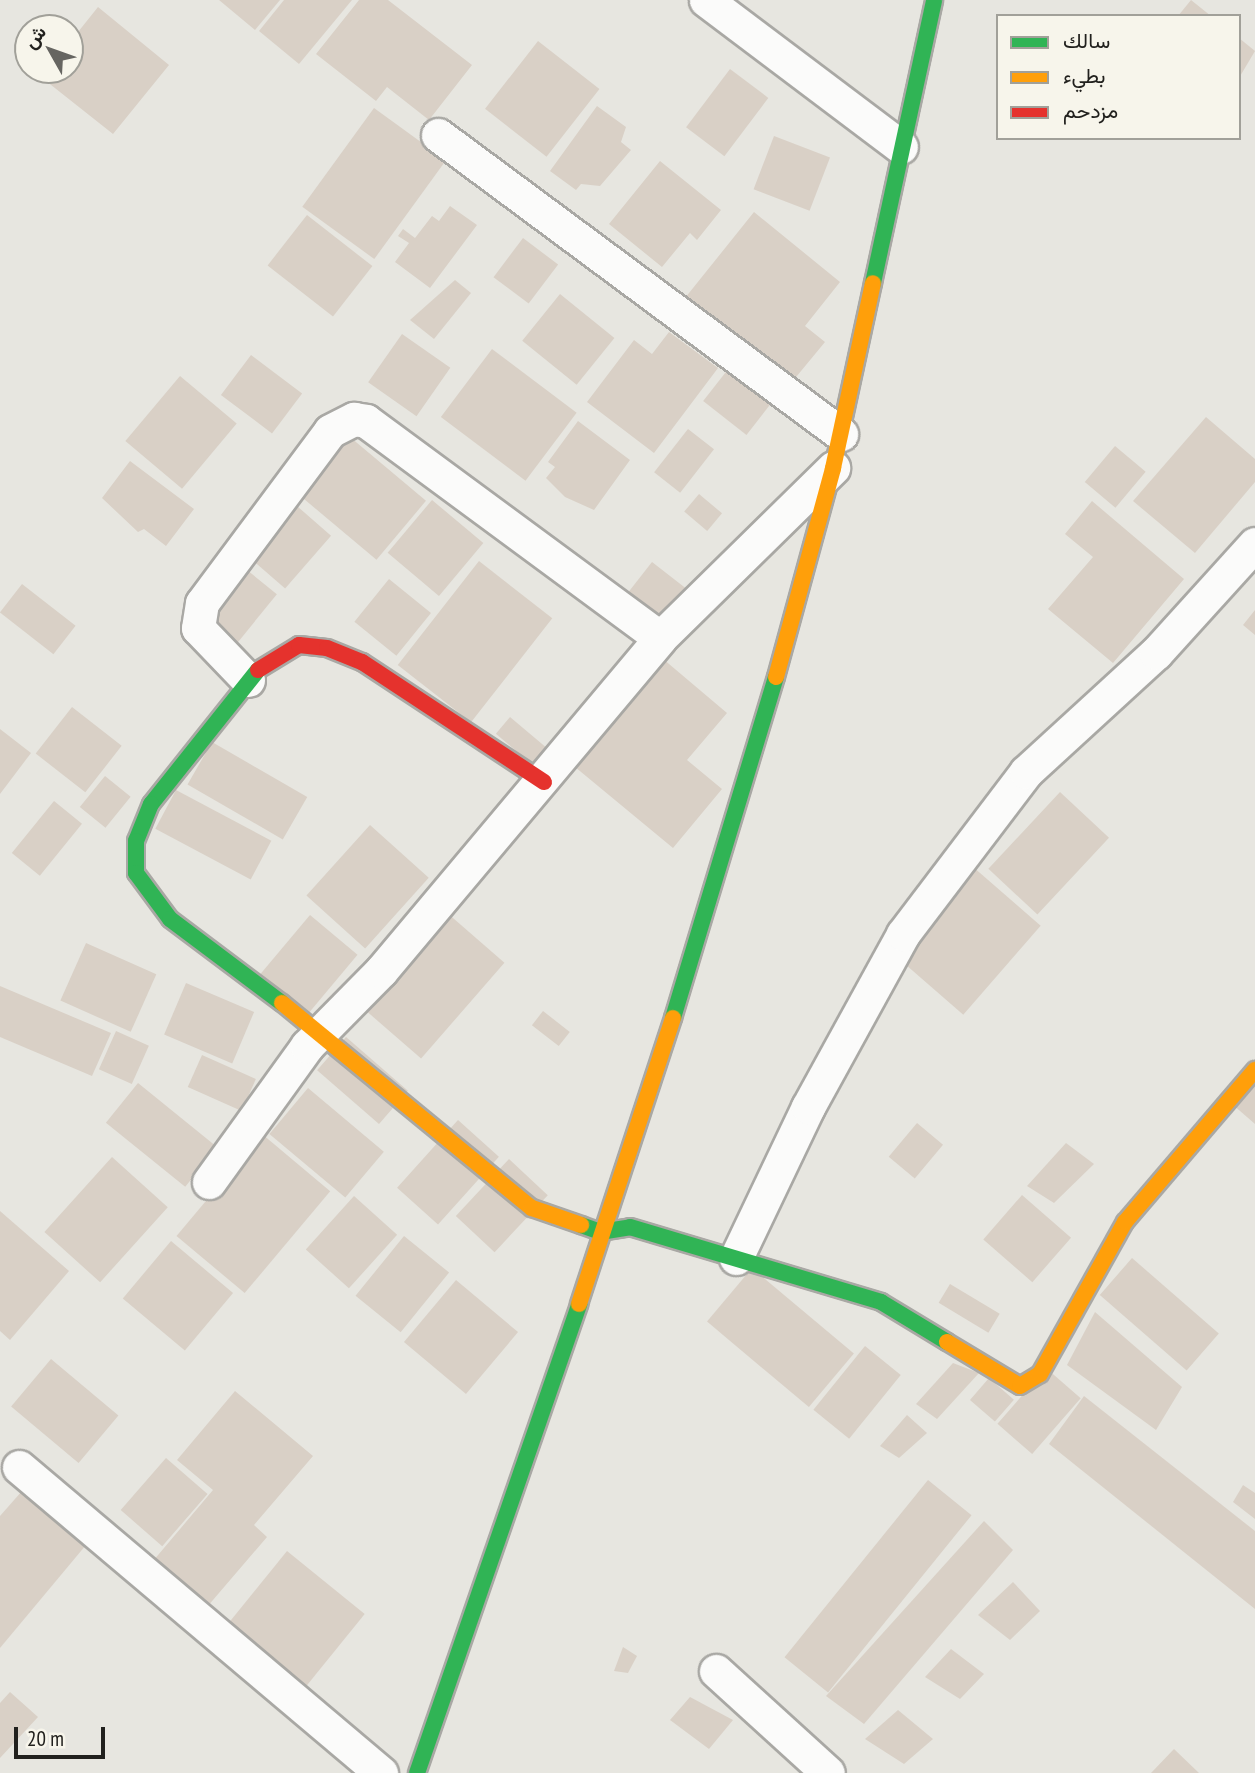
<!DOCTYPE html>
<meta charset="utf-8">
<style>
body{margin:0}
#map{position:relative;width:1255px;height:1773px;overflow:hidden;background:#e7e6e0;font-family:"PT Sans Narrow",Vazirmatn,sans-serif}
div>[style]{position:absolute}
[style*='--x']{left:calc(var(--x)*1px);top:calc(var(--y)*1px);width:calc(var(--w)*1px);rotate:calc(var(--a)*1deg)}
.building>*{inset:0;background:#d9d0c6;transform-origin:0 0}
.roads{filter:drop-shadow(2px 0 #a9a8a4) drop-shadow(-2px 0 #a9a8a4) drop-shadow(0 2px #a9a8a4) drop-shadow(0 -2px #a9a8a4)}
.street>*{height:33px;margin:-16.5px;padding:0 16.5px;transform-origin:16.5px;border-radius:16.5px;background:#fbfbfa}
.fast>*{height:16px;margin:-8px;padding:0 8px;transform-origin:8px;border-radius:8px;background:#30b455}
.slow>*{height:16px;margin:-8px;padding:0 8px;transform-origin:8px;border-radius:8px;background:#ff9f0a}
.jam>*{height:16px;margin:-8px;padding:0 8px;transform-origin:8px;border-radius:8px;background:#e5322d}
span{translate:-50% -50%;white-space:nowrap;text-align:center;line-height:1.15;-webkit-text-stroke:7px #f7f5eb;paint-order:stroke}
.legend{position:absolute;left:996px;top:14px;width:245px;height:126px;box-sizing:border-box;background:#f7f5eb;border:2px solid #a1a099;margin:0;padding:9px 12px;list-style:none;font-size:21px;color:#21201d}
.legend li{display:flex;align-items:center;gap:14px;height:35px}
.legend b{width:35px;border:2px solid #a1a099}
.north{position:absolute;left:14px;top:14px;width:70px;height:70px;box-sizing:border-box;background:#f7f5eb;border:2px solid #a1a099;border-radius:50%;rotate:310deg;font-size:19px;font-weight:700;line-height:28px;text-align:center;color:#21201d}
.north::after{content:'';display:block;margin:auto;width:24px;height:32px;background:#666561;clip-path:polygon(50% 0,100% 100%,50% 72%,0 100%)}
.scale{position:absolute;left:14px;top:1727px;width:91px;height:32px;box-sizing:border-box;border:4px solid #21201d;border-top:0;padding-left:9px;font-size:21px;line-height:24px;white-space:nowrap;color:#21201d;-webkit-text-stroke:5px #f7f5eb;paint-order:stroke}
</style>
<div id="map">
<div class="building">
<div style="clip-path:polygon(219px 0,280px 0,255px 30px)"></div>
<div style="clip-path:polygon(284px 0,352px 0,299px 64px,259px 31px)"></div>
<div style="clip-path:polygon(359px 0,388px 0,472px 65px,429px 120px,387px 87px,376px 101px,316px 54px)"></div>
<div style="clip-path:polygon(1191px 0,1211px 16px,1178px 16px)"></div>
<div style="clip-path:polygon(98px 7px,169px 65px,113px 134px,41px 77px,47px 70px,70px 70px,70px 42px)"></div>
<div style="clip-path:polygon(1239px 38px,1255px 51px,1239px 78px)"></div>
<div style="left:538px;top:41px;width:78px;height:86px;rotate:38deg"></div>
<div style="left:730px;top:69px;width:48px;height:73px;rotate:37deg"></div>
<div style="clip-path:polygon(597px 106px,626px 127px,621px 142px,631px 150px,600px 186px,581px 184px,576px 190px,550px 171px)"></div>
<div style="left:374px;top:108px;width:89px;height:122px;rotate:36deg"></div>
<div style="left:774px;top:136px;width:60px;height:57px;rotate:21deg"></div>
<div style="clip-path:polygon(660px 161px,721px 210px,697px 240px,690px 233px,662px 267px,609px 224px)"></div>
<div style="clip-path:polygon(450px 206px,477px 225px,430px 288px,395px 262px,409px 243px,398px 236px,403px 229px,415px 238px,432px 216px,439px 221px)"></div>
<div style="clip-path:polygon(754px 212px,840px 282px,805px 326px,825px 342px,787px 388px,681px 303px)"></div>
<div style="left:307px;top:215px;width:83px;height:64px;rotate:38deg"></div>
<div style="left:523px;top:238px;width:44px;height:49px;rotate:37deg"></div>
<div style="clip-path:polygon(455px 280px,471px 293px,434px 339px,410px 320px)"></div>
<div style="left:560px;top:294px;width:70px;height:60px;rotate:39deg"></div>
<div style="clip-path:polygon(669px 332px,718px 368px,654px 453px,587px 402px,634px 340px,652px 354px)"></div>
<div style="left:402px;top:334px;width:59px;height:59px;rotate:35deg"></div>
<div style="left:492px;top:349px;width:106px;height:85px;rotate:37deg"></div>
<div style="left:251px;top:355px;width:64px;height:50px;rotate:37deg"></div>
<div style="left:729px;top:368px;width:55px;height:42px;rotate:38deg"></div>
<div style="left:180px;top:376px;width:74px;height:85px;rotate:40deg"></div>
<div style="clip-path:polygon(1206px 417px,1255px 459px,1255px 482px,1195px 553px,1133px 501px)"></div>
<div style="clip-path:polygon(578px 421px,630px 460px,594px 510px,565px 497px,546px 478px,555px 467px,548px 462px)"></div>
<div style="left:688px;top:429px;width:33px;height:55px;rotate:38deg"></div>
<div style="left:344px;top:432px;width:107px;height:77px;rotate:40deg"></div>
<div style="left:1115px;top:446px;width:40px;height:47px;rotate:40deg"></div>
<div style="clip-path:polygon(130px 461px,194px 509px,166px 546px,144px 529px,138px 532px,102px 498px)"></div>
<div style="left:282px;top:493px;width:65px;height:70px;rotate:41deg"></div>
<div style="left:699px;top:494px;width:30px;height:23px;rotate:40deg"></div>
<div style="left:432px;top:500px;width:67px;height:69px;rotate:40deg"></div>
<div style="clip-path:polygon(1092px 501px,1184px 579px,1113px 663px,1048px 609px,1093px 557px,1065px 534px)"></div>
<div style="left:231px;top:557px;width:59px;height:70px;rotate:39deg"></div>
<div style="left:479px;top:561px;width:93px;height:132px;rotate:38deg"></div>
<div style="left:652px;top:562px;width:42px;height:41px;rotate:38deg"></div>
<div style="left:389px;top:579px;width:54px;height:55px;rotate:39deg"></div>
<div style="left:22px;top:584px;width:68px;height:36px;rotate:38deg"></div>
<div style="clip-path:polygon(1255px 610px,1255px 635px,1243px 625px)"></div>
<div style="clip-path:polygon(643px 642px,727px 713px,687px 760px,722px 789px,673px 848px,569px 762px)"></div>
<div style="left:72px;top:707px;width:63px;height:59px;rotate:38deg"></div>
<div style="left:510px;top:717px;width:50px;height:22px;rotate:40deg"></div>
<div style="clip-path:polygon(0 729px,31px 753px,0 794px)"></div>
<div style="left:212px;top:742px;width:110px;height:49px;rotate:30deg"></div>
<div style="left:105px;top:776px;width:33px;height:40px;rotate:39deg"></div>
<div style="left:176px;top:790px;width:108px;height:44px;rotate:28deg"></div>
<div style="left:1060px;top:792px;width:67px;height:105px;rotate:43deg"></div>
<div style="left:54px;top:801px;width:36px;height:67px;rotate:39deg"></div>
<div style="left:370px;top:825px;width:79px;height:95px;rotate:42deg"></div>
<div style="left:972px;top:866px;width:91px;height:118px;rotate:41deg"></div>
<div style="left:438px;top:905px;width:88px;height:127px;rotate:41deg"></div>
<div style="left:310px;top:915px;width:62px;height:81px;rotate:40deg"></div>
<div style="left:86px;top:943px;width:77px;height:63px;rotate:24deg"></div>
<div style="left:186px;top:983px;width:74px;height:56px;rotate:23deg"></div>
<div style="clip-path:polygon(0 986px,111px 1033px,92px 1076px,0 1037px)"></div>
<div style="left:543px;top:1011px;width:34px;height:18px;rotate:38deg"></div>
<div style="left:116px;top:1031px;width:36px;height:42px;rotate:24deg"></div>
<div style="left:346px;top:1037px;width:82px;height:44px;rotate:41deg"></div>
<div style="left:202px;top:1055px;width:59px;height:35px;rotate:24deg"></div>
<div style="clip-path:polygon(1255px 1076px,1255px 1124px,1232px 1104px)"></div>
<div style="left:138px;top:1083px;width:102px;height:51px;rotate:39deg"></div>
<div style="left:308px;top:1088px;width:99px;height:60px;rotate:40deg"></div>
<div style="left:458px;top:1120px;width:55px;height:91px;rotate:42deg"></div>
<div style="left:917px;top:1123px;width:34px;height:44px;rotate:40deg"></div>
<div style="left:262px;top:1134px;width:89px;height:133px;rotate:40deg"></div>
<div style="clip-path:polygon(1066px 1143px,1094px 1164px,1054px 1203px,1027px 1186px)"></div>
<div style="left:112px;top:1157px;width:75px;height:101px;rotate:42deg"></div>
<div style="left:509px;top:1159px;width:53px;height:78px;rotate:43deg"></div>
<div style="left:1022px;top:1195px;width:65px;height:59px;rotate:41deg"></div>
<div style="left:354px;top:1196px;width:58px;height:72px;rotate:42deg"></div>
<div style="clip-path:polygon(0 1211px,69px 1271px,10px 1340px,0 1331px)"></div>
<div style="left:404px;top:1236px;width:58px;height:77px;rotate:39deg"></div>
<div style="left:171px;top:1241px;width:81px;height:75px;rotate:40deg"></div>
<div style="left:1132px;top:1258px;width:115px;height:49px;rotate:41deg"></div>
<div style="left:752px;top:1268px;width:133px;height:70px;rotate:40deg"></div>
<div style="left:456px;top:1280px;width:81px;height:81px;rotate:40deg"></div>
<div style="left:950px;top:1284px;width:58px;height:22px;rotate:31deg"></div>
<div style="clip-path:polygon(1095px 1312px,1182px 1387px,1156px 1430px,1067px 1365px)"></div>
<div style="left:865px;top:1346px;width:46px;height:82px;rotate:39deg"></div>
<div style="left:51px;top:1359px;width:88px;height:62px;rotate:40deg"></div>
<div style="clip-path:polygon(953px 1363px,979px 1373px,937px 1419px,916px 1404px)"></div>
<div style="left:1046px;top:1368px;width:46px;height:74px;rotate:41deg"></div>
<div style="left:989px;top:1378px;width:33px;height:29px;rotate:41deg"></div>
<div style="clip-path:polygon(235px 1391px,313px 1456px,254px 1525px,267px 1537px,207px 1607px,153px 1561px,213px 1490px,177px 1460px)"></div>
<div style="clip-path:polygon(1084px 1396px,1255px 1531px,1255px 1609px,1049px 1444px)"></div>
<div style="clip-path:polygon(907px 1415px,927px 1433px,899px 1458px,880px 1446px)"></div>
<div style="left:166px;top:1458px;width:55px;height:69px;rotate:41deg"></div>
<div style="left:928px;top:1480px;width:56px;height:228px;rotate:39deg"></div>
<div style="clip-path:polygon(1243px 1485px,1255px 1493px,1255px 1519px,1233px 1502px)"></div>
<div style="clip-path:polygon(22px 1491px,86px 1545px,0 1648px,0 1516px)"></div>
<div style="clip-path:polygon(984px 1521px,1013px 1550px,864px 1724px,826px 1696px)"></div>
<div style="left:287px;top:1551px;width:100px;height:103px;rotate:39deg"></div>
<div style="clip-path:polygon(1013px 1582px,1040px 1611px,1010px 1640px,978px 1615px)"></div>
<div style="clip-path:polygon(623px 1647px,637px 1656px,628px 1673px,614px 1671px)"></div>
<div style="clip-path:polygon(951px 1649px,984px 1674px,960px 1699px,925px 1677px)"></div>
<div style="clip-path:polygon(10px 1692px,38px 1717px,0 1758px,0 1703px)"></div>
<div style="clip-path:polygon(690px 1697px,733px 1720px,709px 1749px,670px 1720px)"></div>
<div style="clip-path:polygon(898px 1710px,933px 1739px,904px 1764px,865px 1739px)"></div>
<div style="clip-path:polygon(1174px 1749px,1199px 1773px,1151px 1773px)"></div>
</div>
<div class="roads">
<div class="street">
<div style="--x:706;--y:0;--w:244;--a:37"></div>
<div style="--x:438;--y:135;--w:502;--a:36.57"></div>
<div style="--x:248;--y:680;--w:72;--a:-133.9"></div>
<div style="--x:198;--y:628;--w:25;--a:-81"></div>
<div style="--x:202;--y:603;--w:214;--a:-53.3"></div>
<div style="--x:330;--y:431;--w:27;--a:-27"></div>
<div style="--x:354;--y:419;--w:12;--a:9"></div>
<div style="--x:366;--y:421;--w:365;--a:36.4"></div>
<div style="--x:209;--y:1182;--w:168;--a:-54.2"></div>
<div style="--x:307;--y:1046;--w:105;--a:-45.4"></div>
<div style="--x:381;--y:971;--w:434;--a:-50"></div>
<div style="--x:660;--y:638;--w:243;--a:-44.5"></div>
<div style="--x:736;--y:1258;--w:167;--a:-64.5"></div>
<div style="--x:808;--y:1107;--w:197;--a:-61.2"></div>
<div style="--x:903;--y:934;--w:203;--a:-52.8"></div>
<div style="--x:1026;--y:772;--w:176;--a:-42.5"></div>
<div style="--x:1156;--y:653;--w:147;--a:-47.8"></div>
<div style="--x:19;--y:1467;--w:474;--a:40.2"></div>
<div style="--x:716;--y:1671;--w:151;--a:42.3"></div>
</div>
<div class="fast">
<div style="--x:873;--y:283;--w:289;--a:-77.8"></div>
<div style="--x:258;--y:670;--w:171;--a:128.6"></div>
<div style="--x:151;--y:804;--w:40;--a:112"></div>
<div style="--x:136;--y:841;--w:32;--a:90"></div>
<div style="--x:136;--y:873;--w:57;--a:53.5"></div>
<div style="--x:170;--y:919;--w:140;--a:36.9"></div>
<div style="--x:673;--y:1018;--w:356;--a:-73.2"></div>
<div style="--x:581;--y:1225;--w:20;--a:20"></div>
<div style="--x:600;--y:1232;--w:30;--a:-9"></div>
<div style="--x:630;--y:1227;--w:262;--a:16.6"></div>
<div style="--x:881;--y:1302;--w:77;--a:31.2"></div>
<div style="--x:417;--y:1773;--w:496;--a:-70.9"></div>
</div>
<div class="slow">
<div style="--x:776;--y:677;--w:217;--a:-74.7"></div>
<div style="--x:833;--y:468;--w:189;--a:-77.8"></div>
<div style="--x:282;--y:1003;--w:323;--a:39.4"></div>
<div style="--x:532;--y:1208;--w:52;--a:19.1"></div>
<div style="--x:579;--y:1304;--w:301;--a:-71.8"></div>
<div style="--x:947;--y:1342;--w:85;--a:31.1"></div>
<div style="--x:1020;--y:1386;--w:23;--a:-31"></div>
<div style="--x:1040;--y:1374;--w:174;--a:-60.8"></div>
<div style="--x:1125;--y:1222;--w:200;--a:-49.5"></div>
</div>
<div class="jam">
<div style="--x:258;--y:670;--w:48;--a:-31.4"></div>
<div style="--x:299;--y:645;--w:28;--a:6"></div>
<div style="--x:327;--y:648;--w:38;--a:22"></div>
<div style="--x:362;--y:662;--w:218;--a:33.4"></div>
</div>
</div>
<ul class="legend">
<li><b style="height:9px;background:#30b455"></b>سالك</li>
<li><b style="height:9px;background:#ff9f0a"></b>بطيء</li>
<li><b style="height:9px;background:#e5322d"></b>مزدحم</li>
</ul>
<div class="north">ش</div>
<div class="scale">20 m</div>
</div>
